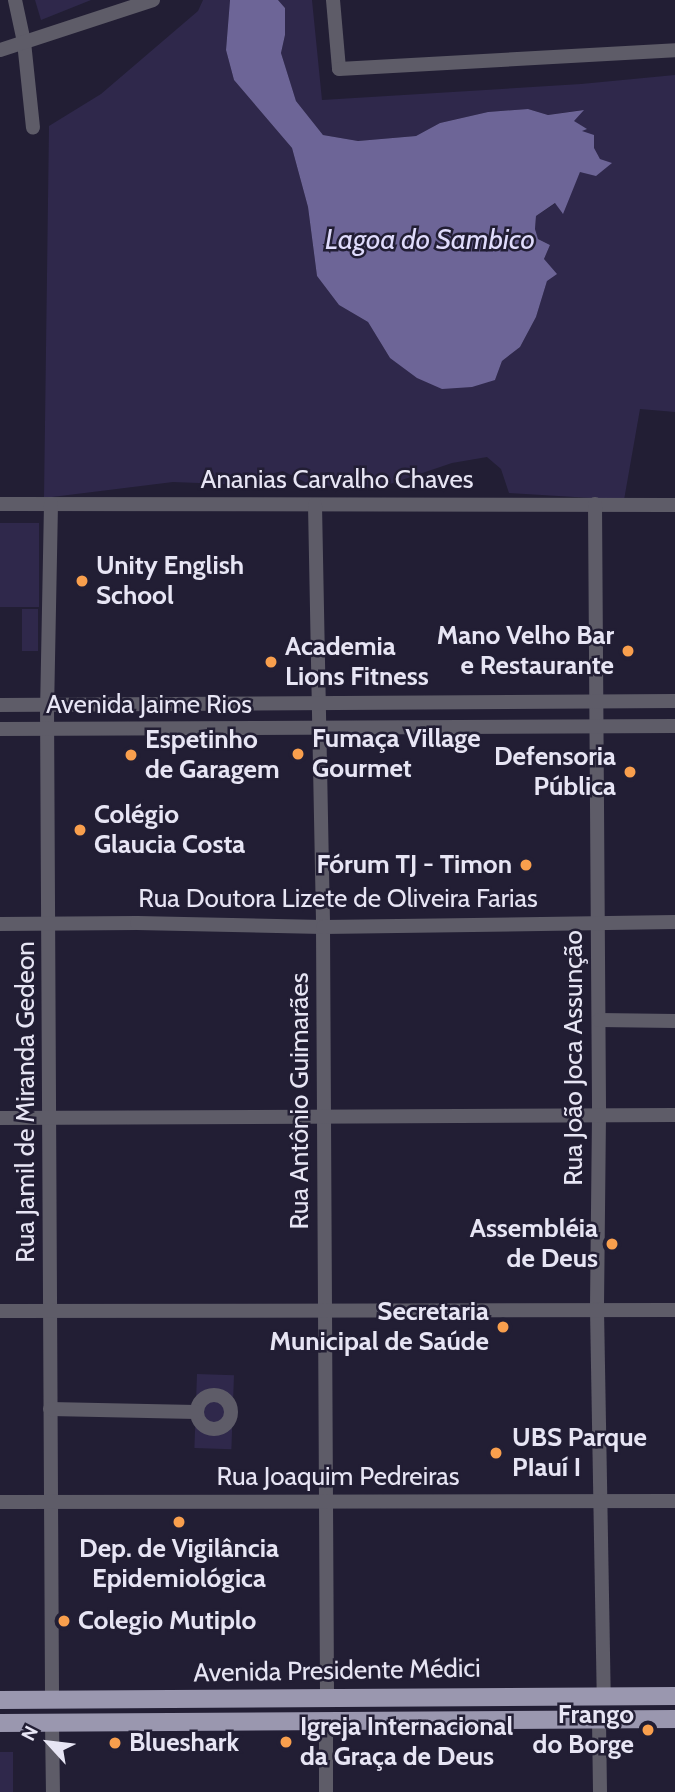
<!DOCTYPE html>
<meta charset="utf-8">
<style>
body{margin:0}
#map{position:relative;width:675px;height:1792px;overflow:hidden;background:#221e34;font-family:Cabin,sans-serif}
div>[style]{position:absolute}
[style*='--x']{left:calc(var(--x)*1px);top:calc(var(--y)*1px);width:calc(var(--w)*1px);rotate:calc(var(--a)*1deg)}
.green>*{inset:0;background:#2f284b;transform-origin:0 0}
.water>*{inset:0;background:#6d6597}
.minor>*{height:14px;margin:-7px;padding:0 7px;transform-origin:7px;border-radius:7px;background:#5e5c68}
.minor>.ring{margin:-7px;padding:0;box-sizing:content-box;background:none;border:14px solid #5e5c68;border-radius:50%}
.major>*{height:18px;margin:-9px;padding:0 9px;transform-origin:9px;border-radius:9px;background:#9a97af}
.dots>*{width:19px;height:19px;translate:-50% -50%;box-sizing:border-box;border:4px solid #221e34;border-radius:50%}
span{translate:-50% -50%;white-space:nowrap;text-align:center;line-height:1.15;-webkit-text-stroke:5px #221e34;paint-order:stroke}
.street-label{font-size:26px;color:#e7e5f4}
.poi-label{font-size:26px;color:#e7e5f4;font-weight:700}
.left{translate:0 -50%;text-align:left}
.right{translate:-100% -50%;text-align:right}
.water-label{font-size:28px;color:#e0dcfc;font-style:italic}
.north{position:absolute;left:14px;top:1708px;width:70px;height:70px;-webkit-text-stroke:5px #221e34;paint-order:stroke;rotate:297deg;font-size:19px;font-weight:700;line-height:28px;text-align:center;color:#e7e5f4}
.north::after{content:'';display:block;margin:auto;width:24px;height:32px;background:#e7e5f4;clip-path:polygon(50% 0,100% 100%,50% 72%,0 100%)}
</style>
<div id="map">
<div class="green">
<div style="clip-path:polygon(35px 0,91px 0,41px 20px)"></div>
<div style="clip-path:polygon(203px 0,230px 0,226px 50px,234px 80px,292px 148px,308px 207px,317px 276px,339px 305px,368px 322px,390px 358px,495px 380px,502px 361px,520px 347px,536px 317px,547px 281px,544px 259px,550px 245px,538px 239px,535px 229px,536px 216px,556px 203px,562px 213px,580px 172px,611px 163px,600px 159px,573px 121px,582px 110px,548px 115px,528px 109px,488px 112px,440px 123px,416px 136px,358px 141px,323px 135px,296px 101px,281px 53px,285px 35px,285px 8px,278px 0,312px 0,322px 100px,581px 84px,675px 75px,675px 412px,640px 409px,624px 500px,509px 493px,501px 469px,487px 457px,452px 463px,378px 488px,311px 485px,283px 471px,225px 484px,173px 482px,44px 498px,49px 126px,101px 94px,198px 11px)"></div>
<div style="left:0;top:523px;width:39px;height:84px"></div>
<div style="left:22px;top:609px;width:16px;height:42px"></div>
<div style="left:197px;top:1374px;width:37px;height:74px;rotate:2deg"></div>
<div style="left:0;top:1752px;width:13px;height:40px"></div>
</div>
<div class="water">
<div style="clip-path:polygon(230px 0,278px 0,285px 8px,285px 35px,281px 53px,296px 101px,323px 135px,358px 141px,416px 136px,440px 123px,488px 112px,528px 109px,548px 115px,584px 110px,574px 121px,587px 129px,582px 131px,594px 135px,594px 148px,600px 159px,612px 163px,596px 176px,580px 172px,563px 214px,555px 203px,536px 216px,535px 229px,538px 239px,550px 245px,544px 259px,557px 274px,547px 281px,536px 317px,520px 347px,502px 361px,495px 380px,472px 387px,442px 389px,417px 378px,390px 358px,368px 322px,339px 305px,317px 276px,308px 207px,292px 148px,234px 80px,226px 50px)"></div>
</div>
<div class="minor">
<div style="--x:15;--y:0;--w:43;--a:77.9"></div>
<div style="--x:24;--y:42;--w:86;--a:84"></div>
<div style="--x:333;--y:0;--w:69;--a:85"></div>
<div style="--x:339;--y:69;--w:337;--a:-3.2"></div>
<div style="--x:0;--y:50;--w:161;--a:-18.1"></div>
<div style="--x:0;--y:504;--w:675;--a:0.08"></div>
<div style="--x:51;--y:504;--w:201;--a:91.1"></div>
<div style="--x:47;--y:705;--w:995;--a:89.71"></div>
<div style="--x:595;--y:504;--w:611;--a:89.62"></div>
<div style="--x:599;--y:1115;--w:194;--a:90.6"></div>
<div style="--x:597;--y:1309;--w:387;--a:89"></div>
<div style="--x:315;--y:505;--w:422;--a:88.9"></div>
<div style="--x:323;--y:927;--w:771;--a:89.7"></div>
<div style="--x:0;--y:705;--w:675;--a:-0.34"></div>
<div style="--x:0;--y:729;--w:675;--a:-0.25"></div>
<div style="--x:0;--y:924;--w:137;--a:-0.4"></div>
<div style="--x:137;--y:923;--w:186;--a:1.2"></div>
<div style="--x:323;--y:927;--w:352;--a:-0.8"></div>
<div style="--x:599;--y:1020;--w:76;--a:0.8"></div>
<div style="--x:0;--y:1118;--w:675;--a:-0.25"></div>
<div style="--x:0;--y:1311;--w:675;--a:-0.08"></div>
<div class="ring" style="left:197px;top:1395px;width:20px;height:20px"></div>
<div style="--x:50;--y:1409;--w:146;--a:1.2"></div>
<div style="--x:0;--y:1502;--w:675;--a:-0.08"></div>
<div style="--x:599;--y:1720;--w:72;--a:89.2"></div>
<div style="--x:326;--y:1722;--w:70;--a:90"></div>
<div style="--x:52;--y:1723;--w:69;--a:89.2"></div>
</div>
<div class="major">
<div style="--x:0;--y:1700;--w:675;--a:-0.34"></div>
<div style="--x:0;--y:1723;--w:675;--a:-0.34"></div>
</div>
<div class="dots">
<div style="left:82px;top:581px;background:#f99f4d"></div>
<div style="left:628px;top:651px;background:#f99f4d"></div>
<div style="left:271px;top:662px;background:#f99f4d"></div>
<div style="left:298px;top:754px;background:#f99f4d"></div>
<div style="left:131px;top:755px;background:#f99f4d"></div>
<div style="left:630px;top:772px;background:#f99f4d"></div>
<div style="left:80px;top:830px;background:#f99f4d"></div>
<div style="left:526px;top:865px;background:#f99f4d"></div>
<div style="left:612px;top:1244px;background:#f99f4d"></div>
<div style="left:503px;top:1327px;background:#f99f4d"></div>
<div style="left:496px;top:1453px;background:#f99f4d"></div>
<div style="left:179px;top:1522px;background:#f99f4d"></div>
<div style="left:64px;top:1621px;background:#f99f4d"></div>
<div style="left:648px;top:1730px;background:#f99f4d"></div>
<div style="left:286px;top:1742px;background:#f99f4d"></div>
<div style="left:115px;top:1743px;background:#f99f4d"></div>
</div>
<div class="street-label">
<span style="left:337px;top:480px">Ananias Carvalho Chaves</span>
<span style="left:149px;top:705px">Avenida Jaime Rios</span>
<span style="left:338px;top:899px">Rua Doutora Lizete de Oliveira Farias</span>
<span style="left:574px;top:1058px;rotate:-90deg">Rua João Joca Assunção</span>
<span style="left:300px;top:1101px;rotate:-90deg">Rua Antônio Guimarães</span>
<span style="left:26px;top:1102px;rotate:-90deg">Rua Jamil de Miranda Gedeon</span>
<span style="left:338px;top:1477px">Rua Joaquim Pedreiras</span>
<span style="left:337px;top:1671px;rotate:-1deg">Avenida Presidente Médici</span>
</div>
<div class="poi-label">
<span class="left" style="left:96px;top:581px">Unity English<br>School</span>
<span class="right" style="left:614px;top:651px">Mano Velho Bar<br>e Restaurante</span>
<span class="left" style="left:285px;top:662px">Academia<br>Lions Fitness</span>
<span class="left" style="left:312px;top:754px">Fumaça Village<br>Gourmet</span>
<span class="left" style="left:145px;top:755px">Espetinho<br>de Garagem</span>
<span class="right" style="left:616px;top:772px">Defensoria<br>Pública</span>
<span class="left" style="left:94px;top:830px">Colégio<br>Glaucia Costa</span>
<span class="right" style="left:512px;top:865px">Fórum TJ - Timon</span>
<span class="right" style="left:598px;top:1244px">Assembléia<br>de Deus</span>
<span class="right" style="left:489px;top:1327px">Secretaria<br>Municipal de Saúde</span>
<span class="left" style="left:512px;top:1453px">UBS Parque<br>PIauí I</span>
<span style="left:179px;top:1564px">Dep. de Vigilância<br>Epidemiológica</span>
<span class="left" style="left:78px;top:1621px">Colegio Mutiplo</span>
<span class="right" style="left:634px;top:1730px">Frango<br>do Borge</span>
<span class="left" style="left:300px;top:1742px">Igreja Internacional<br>da Graça de Deus</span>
<span class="left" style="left:129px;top:1743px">Blueshark</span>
</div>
<div class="water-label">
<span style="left:430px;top:239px">Lagoa do Sambico</span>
</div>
<div class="north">N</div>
</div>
